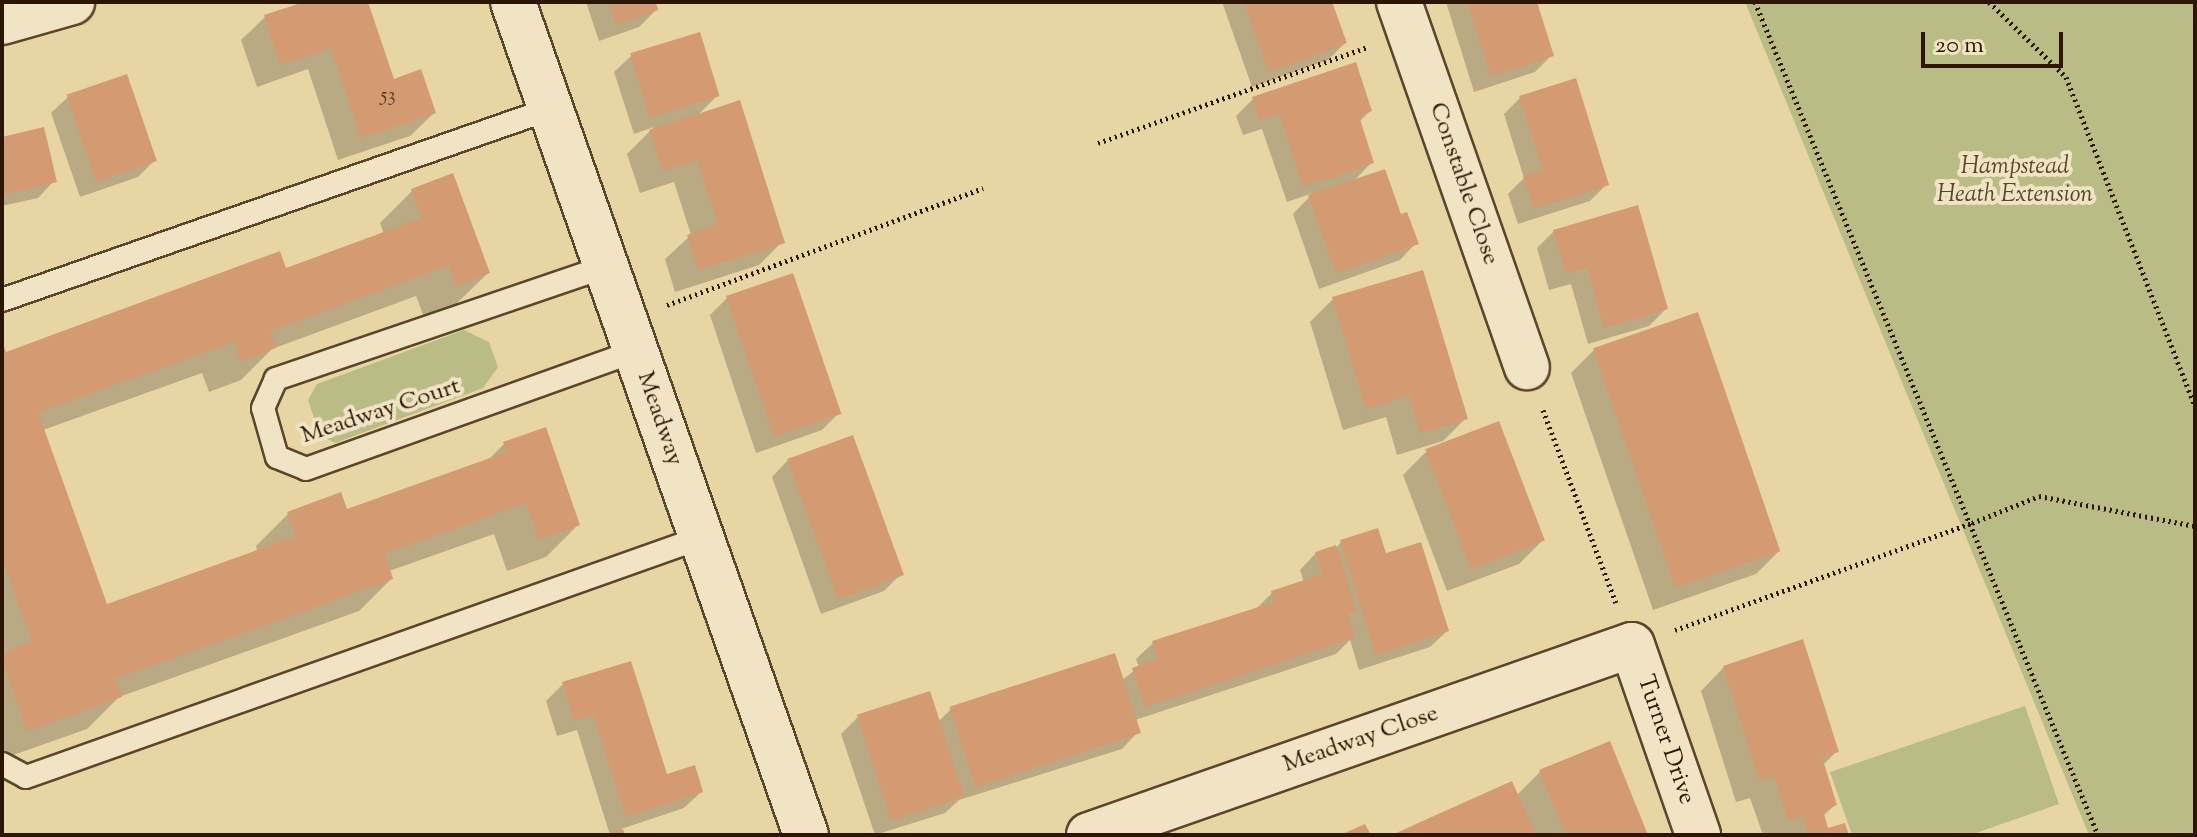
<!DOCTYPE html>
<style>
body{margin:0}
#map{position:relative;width:2197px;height:837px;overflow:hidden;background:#e8d5a4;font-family:"Sorts Mill Goudy",serif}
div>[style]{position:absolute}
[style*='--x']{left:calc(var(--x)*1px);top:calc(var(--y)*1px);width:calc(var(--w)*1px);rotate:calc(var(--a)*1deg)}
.green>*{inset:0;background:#b9bc84}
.shadow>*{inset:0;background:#0003}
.building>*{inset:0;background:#d49b73;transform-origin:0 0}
.path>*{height:5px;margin-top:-2.5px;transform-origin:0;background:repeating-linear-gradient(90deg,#2c1602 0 2px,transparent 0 6px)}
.roads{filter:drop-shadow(2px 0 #5b462a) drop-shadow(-2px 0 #5b462a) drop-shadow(0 2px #5b462a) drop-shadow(0 -2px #5b462a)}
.service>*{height:22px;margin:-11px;padding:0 11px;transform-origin:11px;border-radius:11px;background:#f0e4c4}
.minor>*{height:44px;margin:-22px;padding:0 22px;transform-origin:22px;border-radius:22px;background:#f0e4c4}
.tertiary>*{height:44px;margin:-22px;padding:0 22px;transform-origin:22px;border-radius:22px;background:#f0e4c4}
span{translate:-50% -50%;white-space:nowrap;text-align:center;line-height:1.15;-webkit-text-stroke:8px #f0e4c4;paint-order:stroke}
.number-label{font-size:20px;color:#56371e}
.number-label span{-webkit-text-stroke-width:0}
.park-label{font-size:24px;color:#564829;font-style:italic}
.street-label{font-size:24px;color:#2c1602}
.frame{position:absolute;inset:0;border:4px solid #2c1602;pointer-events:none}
.scale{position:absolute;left:1921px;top:32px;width:142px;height:36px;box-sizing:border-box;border:4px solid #2c1602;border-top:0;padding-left:10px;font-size:24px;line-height:28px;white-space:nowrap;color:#2c1602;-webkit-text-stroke:6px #f0e4c4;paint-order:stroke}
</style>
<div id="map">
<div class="green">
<div style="clip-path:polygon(1745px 2px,2195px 2px,2195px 835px,2089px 835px)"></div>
<div style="clip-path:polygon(464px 330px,489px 342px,498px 367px,483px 388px,335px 443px,320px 435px,308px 400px,317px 384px)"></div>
<div style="clip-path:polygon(2025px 706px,2059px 804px,1970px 835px,1852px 835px,1830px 772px)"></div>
</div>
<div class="shadow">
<div style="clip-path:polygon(304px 2px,366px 2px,393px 81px,434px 113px,410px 136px,338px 160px,308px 69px,257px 87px,241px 40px,265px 17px)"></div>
<div style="clip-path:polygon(586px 2px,654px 2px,656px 10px,639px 27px,599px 41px)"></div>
<div style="clip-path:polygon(1222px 2px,1330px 2px,1345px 43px,1328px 60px,1252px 87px)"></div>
<div style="clip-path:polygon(1446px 2px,1534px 2px,1551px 56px,1535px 72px,1474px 92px)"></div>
<div style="clip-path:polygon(631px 56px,718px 95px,697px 116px,782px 242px,759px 265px,675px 292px,665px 259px,691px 235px,674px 182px,640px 193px,627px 154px,654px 127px,634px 134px,614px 72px)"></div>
<div style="clip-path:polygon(68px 97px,155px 160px,138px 177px,80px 197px,51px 113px)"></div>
<div style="clip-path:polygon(1520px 98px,1607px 184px,1590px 201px,1518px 224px,1508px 194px,1524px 178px,1504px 114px)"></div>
<div style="clip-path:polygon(1253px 99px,1370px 111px,1359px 122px,1372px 162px,1353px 182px,1400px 217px,1416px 243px,1400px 260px,1319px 289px,1293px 214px,1313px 193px,1287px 202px,1262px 129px,1243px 135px,1236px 116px)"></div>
<div style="clip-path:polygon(2px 139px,54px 181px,38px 198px,2px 206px)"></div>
<div style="clip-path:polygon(412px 191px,488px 273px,455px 305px,424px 317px,416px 296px,272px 349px,241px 380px,209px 392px,202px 373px,43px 430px,106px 606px,258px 552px,256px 546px,288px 514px,346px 512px,486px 462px,505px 443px,578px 525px,546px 557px,507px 571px,494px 534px,389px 571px,391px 579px,359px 611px,119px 697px,87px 729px,2px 759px,2px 346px,5px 354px,285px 271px,384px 234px,380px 223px)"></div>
<div style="clip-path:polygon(1554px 231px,1666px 309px,1649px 326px,1588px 344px,1571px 284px,1549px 290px,1537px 248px)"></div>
<div style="clip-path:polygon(727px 298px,839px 413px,822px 430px,756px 453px,710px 315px)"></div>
<div style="clip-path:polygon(1333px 299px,1466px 418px,1443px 441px,1397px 455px,1386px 417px,1343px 430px,1310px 322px)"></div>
<div style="clip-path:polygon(1594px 350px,1779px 551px,1756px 574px,1653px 610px,1571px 373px)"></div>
<div style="clip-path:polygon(1426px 452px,1542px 541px,1519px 564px,1447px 591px,1403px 475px)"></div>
<div style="clip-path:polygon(788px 460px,901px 574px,884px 591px,821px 614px,772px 477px)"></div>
<div style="clip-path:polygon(1341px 542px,1385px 556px,1447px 631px,1430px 647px,1359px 670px,1350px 640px,1336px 654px,1135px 720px,1138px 732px,1122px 749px,959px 800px,945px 813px,875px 835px,841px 734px,858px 717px,938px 722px,951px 709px,1122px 680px,1139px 667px,1136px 659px,1153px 643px,1255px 610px,1272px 593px,1304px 583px,1300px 570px,1316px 553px,1336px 548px)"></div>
<div style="clip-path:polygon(1724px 667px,1837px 751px,1823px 765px,1835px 805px,1822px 817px,1826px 831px,1847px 835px,1763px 835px,1750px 798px,1736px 802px,1701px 691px)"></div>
<div style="clip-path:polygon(563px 684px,666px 776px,701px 792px,684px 808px,621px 829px,623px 835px,610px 835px,577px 730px,557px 736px,546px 701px)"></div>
<div style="clip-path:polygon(1540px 772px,1646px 835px,1397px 835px,1516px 796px)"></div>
</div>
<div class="building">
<div style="clip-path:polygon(304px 2px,368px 2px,394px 79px,421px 69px,436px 113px,361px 138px,331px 48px,280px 65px,264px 15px)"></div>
<div style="clip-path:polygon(608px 2px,656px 2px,658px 10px,616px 25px)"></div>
<div style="clip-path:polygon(1244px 2px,1332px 2px,1347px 43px,1269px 72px)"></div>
<div style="clip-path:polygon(1467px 2px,1537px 2px,1554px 56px,1491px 76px)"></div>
<div style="left:700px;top:32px;width:67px;height:73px;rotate:73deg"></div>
<div style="clip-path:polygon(1356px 62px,1372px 111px,1359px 116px,1374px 163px,1303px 187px,1279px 113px,1259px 120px,1252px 97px)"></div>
<div style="left:127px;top:74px;width:92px;height:64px;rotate:71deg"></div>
<div style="clip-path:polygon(1576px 78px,1609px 185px,1534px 209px,1523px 176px,1543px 170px,1519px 96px)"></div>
<div style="clip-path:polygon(740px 100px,785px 243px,698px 270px,687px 235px,718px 224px,697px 160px,663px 171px,649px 130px)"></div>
<div style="clip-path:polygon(44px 127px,57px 182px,2px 195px,2px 137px)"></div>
<div style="clip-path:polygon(1385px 169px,1401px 214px,1407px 212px,1419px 244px,1336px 273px,1308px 195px)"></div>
<div style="clip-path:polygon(453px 173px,490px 273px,456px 286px,449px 265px,270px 331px,276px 348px,241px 361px,234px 342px,38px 412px,107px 604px,296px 536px,287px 512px,341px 492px,347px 509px,507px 452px,503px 442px,546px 427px,580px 525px,539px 540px,526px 503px,385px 553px,393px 579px,115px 679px,122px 697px,27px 731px,2px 659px,2px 653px,32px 642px,2px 559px,2px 341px,6px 352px,280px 251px,286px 268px,422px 218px,411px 189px)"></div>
<div style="clip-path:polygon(1638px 205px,1668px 309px,1604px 328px,1587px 268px,1566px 274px,1553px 230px)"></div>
<div style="clip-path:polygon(1423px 270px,1468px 419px,1420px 433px,1409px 395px,1366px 409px,1332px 297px)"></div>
<div style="left:793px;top:273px;width:149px;height:71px;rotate:71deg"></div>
<div style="left:1698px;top:312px;width:253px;height:111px;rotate:71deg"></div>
<div style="left:1499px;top:421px;width:128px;height:79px;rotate:69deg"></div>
<div style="left:853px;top:435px;width:149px;height:70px;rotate:70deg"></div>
<div style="clip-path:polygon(1378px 528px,1386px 553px,1421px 542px,1449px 631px,1376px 655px,1340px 540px)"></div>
<div style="clip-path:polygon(1336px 545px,1357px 611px,1348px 614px,1355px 638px,1145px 707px,1132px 668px,1158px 659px,1152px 641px,1274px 602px,1271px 591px,1323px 574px,1315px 552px)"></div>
<div style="clip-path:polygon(1803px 639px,1839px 752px,1822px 757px,1837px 805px,1823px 811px,1828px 828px,1845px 823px,1849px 835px,1809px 835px,1802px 816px,1788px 821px,1774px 776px,1759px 780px,1723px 666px)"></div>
<div style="left:1115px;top:653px;width:84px;height:174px;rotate:72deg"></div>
<div style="clip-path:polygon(631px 661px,667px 774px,695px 765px,703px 792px,626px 817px,593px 715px,574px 721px,562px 682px)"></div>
<div style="left:930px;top:691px;width:111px;height:77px;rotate:72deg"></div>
<div style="clip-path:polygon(1610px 741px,1648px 835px,1566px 835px,1539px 770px)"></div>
<div style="clip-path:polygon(1512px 781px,1536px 835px,1392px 835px,1425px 820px)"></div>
<div style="clip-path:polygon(1365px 824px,1371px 835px,1340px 835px)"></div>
<div style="clip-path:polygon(623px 829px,625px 835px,606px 835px)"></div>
</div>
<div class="path">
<div style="--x:1755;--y:2;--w:901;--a:67.62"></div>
<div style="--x:1989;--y:2;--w:107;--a:44.2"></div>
<div style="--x:2066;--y:77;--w:353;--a:68.6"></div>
<div style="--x:1098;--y:143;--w:286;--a:-19.6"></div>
<div style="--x:667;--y:305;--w:337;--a:-20.3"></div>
<div style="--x:1543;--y:410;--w:206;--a:69.3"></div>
<div style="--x:1675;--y:630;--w:316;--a:-19.8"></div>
<div style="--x:1972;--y:523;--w:72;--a:-21.9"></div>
<div style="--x:2039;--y:496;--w:159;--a:10.9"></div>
</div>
<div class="roads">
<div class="service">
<div style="--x:605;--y:267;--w:348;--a:161.2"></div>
<div style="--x:276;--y:379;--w:32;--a:114"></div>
<div style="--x:263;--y:408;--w:51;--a:74.1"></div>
<div style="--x:277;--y:457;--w:31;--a:22"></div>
<div style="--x:306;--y:469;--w:350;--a:-19.7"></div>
<div style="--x:2;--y:300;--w:580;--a:-19.22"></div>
<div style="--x:2;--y:764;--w:27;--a:28"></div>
<div style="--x:26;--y:777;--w:715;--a:-19.52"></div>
</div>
<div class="minor">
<div style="--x:1399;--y:2;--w:387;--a:70.7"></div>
<div style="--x:2;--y:22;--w:73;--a:-15.9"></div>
<div style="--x:1089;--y:835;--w:575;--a:-19.29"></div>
<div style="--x:1632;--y:645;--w:201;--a:70.8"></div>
</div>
<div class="tertiary">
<div style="--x:513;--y:2;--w:883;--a:70.62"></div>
</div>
</div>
<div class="number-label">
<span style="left:388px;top:96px">53</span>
</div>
<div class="park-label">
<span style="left:2015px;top:182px">Hampstead<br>Heath Extension</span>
</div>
<div class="street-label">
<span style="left:1463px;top:184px;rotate:71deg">Constable Close</span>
<span style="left:381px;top:412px;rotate:-18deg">Meadway Court</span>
<span style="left:659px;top:419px;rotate:71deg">Meadway</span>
<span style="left:1361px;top:740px;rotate:-19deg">Meadway Close</span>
<span style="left:1665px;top:740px;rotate:71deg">Turner Drive</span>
</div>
<div class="frame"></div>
<div class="scale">20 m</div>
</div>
